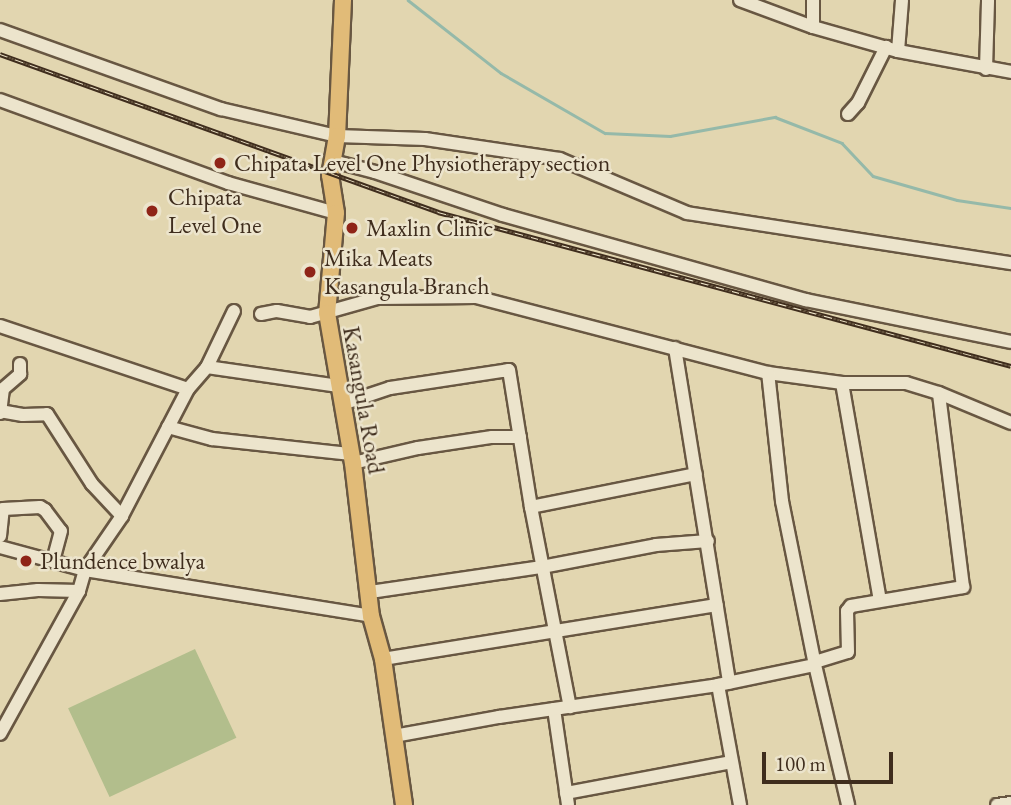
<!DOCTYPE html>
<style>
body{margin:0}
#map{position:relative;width:1011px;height:805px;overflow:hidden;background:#e2d6b0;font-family:"EB Garamond",serif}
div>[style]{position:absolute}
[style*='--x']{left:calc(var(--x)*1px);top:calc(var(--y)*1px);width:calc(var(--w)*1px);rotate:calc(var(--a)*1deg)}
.green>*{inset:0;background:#b2be8c;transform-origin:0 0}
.stream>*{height:2.5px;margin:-1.25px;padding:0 1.25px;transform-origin:1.25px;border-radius:1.25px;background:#95b9a9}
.roads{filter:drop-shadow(2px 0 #685742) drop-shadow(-2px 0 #685742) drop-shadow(0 2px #685742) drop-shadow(0 -2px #685742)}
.minor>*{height:12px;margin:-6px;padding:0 6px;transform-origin:6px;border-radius:6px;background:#ece4cc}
.major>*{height:16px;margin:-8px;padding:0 8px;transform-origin:8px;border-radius:8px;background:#e1bb78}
.rail>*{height:5px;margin-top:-2.5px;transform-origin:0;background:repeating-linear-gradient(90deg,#ece4cc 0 8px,#3f2d1d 0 16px);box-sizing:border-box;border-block:2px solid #3f2d1d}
.dots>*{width:19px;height:19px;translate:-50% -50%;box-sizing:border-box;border:4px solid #ece4cc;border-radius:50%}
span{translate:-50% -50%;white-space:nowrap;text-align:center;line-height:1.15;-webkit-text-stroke:5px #ece4cc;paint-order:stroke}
.poi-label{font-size:24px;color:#3f2d1d}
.left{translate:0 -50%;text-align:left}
.street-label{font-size:24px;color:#3f2d1d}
.scale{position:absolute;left:762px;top:752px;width:131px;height:32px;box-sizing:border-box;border:4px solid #3f2d1d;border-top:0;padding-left:9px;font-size:21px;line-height:24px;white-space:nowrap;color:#3f2d1d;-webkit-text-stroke:5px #ece4cc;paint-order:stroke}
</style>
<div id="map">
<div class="green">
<div style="left:195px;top:649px;width:98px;height:140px;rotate:65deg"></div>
</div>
<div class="stream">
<div style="--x:408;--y:0;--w:118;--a:38.1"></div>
<div style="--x:501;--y:73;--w:120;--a:30"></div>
<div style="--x:605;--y:133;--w:65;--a:2.6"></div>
<div style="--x:670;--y:136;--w:107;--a:-10.3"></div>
<div style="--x:775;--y:117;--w:72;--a:21.2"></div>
<div style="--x:842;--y:143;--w:45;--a:46.8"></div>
<div style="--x:873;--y:176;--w:87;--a:15.9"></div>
<div style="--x:957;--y:200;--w:55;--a:8.4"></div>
</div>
<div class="roads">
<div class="minor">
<div style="--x:740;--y:0;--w:78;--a:20.3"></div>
<div style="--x:813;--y:27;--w:88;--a:15.8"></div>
<div style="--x:898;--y:51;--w:115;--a:10.5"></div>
<div style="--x:813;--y:27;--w:27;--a:-90"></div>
<div style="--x:0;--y:30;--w:235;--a:19.7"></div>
<div style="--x:221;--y:109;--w:119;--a:13.1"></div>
<div style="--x:337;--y:136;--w:88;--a:2"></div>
<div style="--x:425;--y:139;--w:136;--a:8.4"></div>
<div style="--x:560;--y:159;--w:138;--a:23"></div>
<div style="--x:687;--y:213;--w:328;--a:8.8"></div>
<div style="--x:898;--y:51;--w:51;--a:-85.5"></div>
<div style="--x:986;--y:69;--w:69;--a:-88.3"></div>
<div style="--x:0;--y:100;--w:243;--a:20"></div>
<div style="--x:228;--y:183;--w:112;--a:15.5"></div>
<div style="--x:848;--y:114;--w:15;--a:-48"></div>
<div style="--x:858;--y:103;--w:63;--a:-63.4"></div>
<div style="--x:333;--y:161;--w:43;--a:14.7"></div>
<div style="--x:375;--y:172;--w:135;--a:18.6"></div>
<div style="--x:503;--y:215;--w:315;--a:15.7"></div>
<div style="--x:806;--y:300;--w:209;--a:11.6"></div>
<div style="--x:261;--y:314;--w:16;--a:-11"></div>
<div style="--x:277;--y:311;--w:34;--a:10"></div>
<div style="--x:310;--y:317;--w:70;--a:-15.8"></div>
<div style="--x:377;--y:298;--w:99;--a:-0.6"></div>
<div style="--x:476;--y:297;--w:302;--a:14.6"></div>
<div style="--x:768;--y:373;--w:75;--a:7.7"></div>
<div style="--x:842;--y:383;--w:220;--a:80.1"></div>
<div style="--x:0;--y:326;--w:198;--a:18.5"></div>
<div style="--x:188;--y:389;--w:143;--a:117.5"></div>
<div style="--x:122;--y:516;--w:65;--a:124.4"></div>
<div style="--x:85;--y:570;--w:22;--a:106"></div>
<div style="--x:79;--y:591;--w:163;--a:118.9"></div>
<div style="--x:675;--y:348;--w:339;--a:80.8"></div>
<div style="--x:207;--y:367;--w:133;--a:8.2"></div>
<div style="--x:842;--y:383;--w:64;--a:0"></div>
<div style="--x:906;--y:383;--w:34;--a:17"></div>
<div style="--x:939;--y:393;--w:78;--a:22.6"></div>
<div style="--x:188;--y:389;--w:29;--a:-49"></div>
<div style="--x:207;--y:367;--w:62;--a:-64.3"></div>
<div style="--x:342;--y:404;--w:51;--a:-18.4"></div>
<div style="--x:390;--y:388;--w:120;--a:-8.6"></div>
<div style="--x:509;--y:370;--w:139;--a:80.9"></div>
<div style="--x:531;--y:507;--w:204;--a:79"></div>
<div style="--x:0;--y:411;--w:23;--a:10"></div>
<div style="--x:23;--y:415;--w:24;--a:-2"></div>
<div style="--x:47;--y:414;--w:83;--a:57.3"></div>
<div style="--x:92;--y:484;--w:44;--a:46.8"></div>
<div style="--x:0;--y:413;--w:24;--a:-83"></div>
<div style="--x:3;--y:389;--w:23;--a:-41"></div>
<div style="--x:20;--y:374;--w:10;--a:-90"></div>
<div style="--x:168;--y:427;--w:46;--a:15.3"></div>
<div style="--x:212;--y:439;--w:140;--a:6.2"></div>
<div style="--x:353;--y:463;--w:67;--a:-13"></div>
<div style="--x:418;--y:448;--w:75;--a:-8.5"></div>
<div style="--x:492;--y:437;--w:28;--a:0"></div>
<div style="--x:531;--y:507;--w:168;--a:-11.3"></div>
<div style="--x:0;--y:536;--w:27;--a:-84"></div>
<div style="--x:3;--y:509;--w:37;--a:-3"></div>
<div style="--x:40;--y:507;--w:6;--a:31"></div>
<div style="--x:45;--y:510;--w:26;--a:53"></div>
<div style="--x:61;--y:531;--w:31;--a:105"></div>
<div style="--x:0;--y:547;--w:88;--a:15.1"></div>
<div style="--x:85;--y:570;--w:290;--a:9.1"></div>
<div style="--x:370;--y:592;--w:174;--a:-8.3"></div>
<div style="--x:542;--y:567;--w:116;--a:-10.9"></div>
<div style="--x:656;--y:545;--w:52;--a:-4.4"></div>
<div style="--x:0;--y:594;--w:38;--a:-6"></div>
<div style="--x:38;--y:590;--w:41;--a:1.4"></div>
<div style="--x:383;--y:659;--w:338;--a:-9.2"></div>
<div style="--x:815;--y:662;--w:34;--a:-17"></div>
<div style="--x:848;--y:652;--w:41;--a:-91.4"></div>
<div style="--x:847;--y:611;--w:6;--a:-51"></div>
<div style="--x:851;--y:606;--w:114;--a:-9.6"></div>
<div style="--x:963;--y:587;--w:195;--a:-97.1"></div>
<div style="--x:815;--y:665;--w:144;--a:76.7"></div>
<div style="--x:718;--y:685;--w:99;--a:-11.7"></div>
<div style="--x:815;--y:665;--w:167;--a:-101.4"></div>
<div style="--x:782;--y:501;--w:129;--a:-96.2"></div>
<div style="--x:554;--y:709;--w:97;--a:81.7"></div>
<div style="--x:394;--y:736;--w:107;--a:-10.3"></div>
<div style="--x:499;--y:717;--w:221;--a:-8.3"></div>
<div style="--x:718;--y:685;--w:122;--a:79.6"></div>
<div style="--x:566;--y:793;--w:168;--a:-10.6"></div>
<div style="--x:997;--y:805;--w:14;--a:-8"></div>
</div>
<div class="major">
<div style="--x:343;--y:0;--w:136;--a:92.5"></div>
<div style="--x:337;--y:136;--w:40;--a:100"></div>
<div style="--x:330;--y:175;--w:38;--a:81"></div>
<div style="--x:336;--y:213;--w:100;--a:95.1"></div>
<div style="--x:327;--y:313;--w:152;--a:80.2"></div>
<div style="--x:353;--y:463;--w:154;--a:83.3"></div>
<div style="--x:371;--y:616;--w:45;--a:74.4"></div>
<div style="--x:383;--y:659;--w:148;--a:81.8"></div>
</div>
</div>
<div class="rail">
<div style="--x:0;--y:54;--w:466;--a:19.8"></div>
<div style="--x:438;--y:212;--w:593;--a:15.04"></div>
</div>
<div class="dots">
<div style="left:220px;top:163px;background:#8f2418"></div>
<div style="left:152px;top:211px;background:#8f2418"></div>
<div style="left:352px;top:228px;background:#8f2418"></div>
<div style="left:310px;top:272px;background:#8f2418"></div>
<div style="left:26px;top:561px;background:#8f2418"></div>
</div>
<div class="poi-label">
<span class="left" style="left:234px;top:163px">Chipata Level One Physiotherapy section</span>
<span class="left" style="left:168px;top:211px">Chipata<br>Level One</span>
<span class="left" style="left:366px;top:228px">Maxlin Clinic</span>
<span class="left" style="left:324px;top:272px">Mika Meats<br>Kasangula Branch</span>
<span class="left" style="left:40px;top:561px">Plundence bwalya</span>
</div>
<div class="street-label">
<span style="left:364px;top:400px;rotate:80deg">Kasangula Road</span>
</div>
<div class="scale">100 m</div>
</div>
